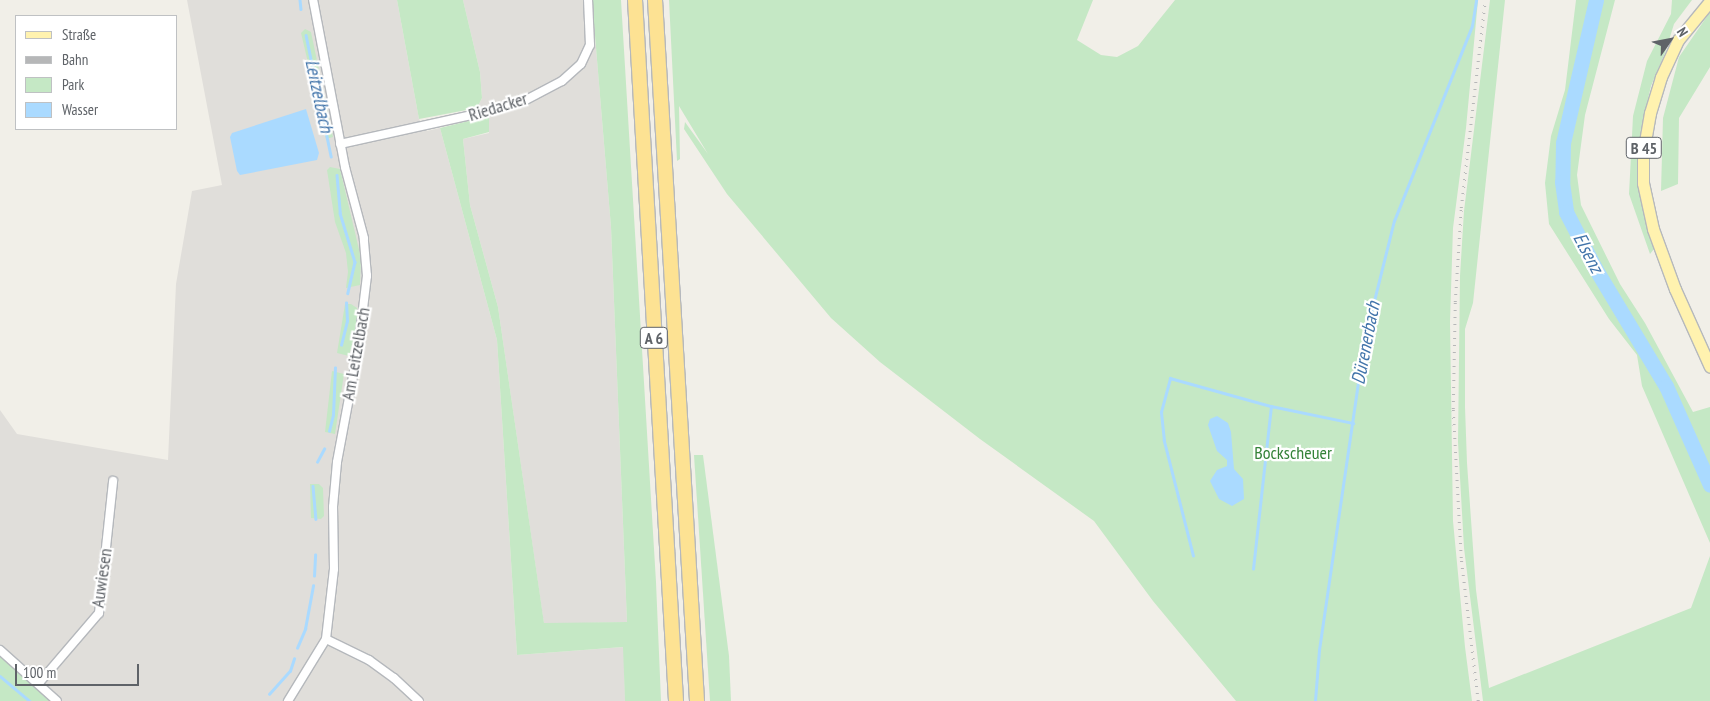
<!DOCTYPE html>
<meta charset="utf-8">
<style>
body{margin:0}
#map{position:relative;width:1710px;height:701px;overflow:hidden;background:#f1efe8;font-family:"PT Sans Narrow",sans-serif}
div>[style]{position:absolute}
[style*='--x']{left:calc(var(--x)*1px);top:calc(var(--y)*1px);width:calc(var(--w)*1px);rotate:calc(var(--a)*1deg)}
.industrial>*{inset:0;background:#e0deda}
.green>*{inset:0;background:#c5e8c5}
.water>*{inset:0;background:#aadaff}
.stream>*{height:2.5px;margin:-1.25px;padding:0 1.25px;transform-origin:1.25px;border-radius:1.25px;background:#aadaff}
.river>*{height:15px;margin:-7.5px;padding:0 7.5px;transform-origin:7.5px;border-radius:7.5px;background:#aadaff}
.roads{filter:drop-shadow(1px 0 #b5b8bc) drop-shadow(-1px 0 #b5b8bc) drop-shadow(0 1px #b5b8bc) drop-shadow(0 -1px #b5b8bc)}
.minor>*{height:8px;margin:-4px;padding:0 4px;transform-origin:4px;border-radius:4px;background:#fff}
.primary>*{height:11px;margin:-5.5px;padding:0 5.5px;transform-origin:5.5px;border-radius:5.5px;background:#fff2af}
.motorway>*{height:14px;margin:-7px;padding:0 7px;transform-origin:7px;border-radius:7px;background:#fde293}
.rail>*{height:2.5px;margin-top:-1.25px;transform-origin:0;background:repeating-linear-gradient(90deg,#b6b7b8 0 1px,transparent 0 7px)}
span{translate:-50% -50%;white-space:nowrap;text-align:center;line-height:1.15;-webkit-text-stroke:4.5px #fff;paint-order:stroke}
.shield-label span{padding:1px 4px;background:#fff;border:1px solid;border-radius:4px;-webkit-text-stroke-width:0}
.shield-label{font-size:16px;color:#5f6368;font-weight:700}
.street-label{font-size:18px;color:#5f6368}
.park-label{font-size:18px;color:#348238}
.water-label{font-size:19px;color:#4174aa;font-style:italic}
.legend{position:absolute;left:15px;top:15px;width:162px;height:115px;box-sizing:border-box;background:#fff;border:1px solid #bfc1c3;margin:0;padding:6px 9px;list-style:none;font-size:15px;color:#5f6368}
.legend li{display:flex;align-items:center;gap:10px;height:25px}
.legend b{width:25px;border:1px solid #bfc1c3}
.north{position:absolute;left:1645px;top:15px;width:50px;height:50px;-webkit-text-stroke:4px #fff;paint-order:stroke;rotate:57deg;font-size:14px;font-weight:700;line-height:20px;text-align:center;color:#5f6368}
.north::after{content:'';display:block;margin:auto;width:18px;height:22px;background:#5f6368;clip-path:polygon(50% 0,100% 100%,50% 72%,0 100%)}
.scale{position:absolute;left:15px;top:664px;width:124px;height:22px;box-sizing:border-box;border:2px solid #5f6368;border-top:0;padding-left:6px;font-size:15px;line-height:18px;white-space:nowrap;color:#5f6368;-webkit-text-stroke:4px #fff;paint-order:stroke}
</style>
<div id="map">
<div class="industrial">
<div style="clip-path:polygon(187px 0,397px 0,419px 119px,427px 131px,440px 128px,497px 340px,517px 655px,624px 647px,625px 701px,53px 701px,0 654px,0 410px,17px 434px,168px 460px,176px 284px,192px 191px,222px 185px)"></div>
<div style="clip-path:polygon(463px 0,592px 0,611px 227px,627px 622px,544px 624px,498px 307px,470px 205px,463px 139px,489px 133px,489px 116px,477px 108px,482px 98px,480px 72px)"></div>
</div>
<div class="green">
<div style="clip-path:polygon(397px 0,463px 0,480px 72px,482px 98px,477px 108px,419px 119px)"></div>
<div style="clip-path:polygon(592px 0,621px 0,656px 582px,661px 701px,625px 701px,623px 647px,517px 655px,497px 340px,440px 128px,489px 116px,489px 132px,463px 139px,470px 205px,498px 307px,544px 623px,627px 622px,611px 227px)"></div>
<div style="clip-path:polygon(669px 0,1093px 0,1077px 40px,1101px 55px,1117px 57px,1138px 46px,1175px 0,1478px 0,1466px 128px,1453px 228px,1450px 322px,1453px 521px,1465px 647px,1472px 701px,1236px 701px,1153px 601px,1094px 521px,980px 439px,880px 362px,831px 318px,727px 194px,684px 129px,685px 122px,708px 154px,679px 106px,680px 159px,677px 161px)"></div>
<div style="clip-path:polygon(1490px 0,1505px 0,1473px 303px,1465px 329px,1465px 407px,1467px 463px,1476px 590px,1489px 688px,1691px 608px,1710px 556px,1710px 701px,1483px 701px,1464px 548px,1458px 442px,1460px 276px,1464px 211px)"></div>
<div style="clip-path:polygon(1576px 0,1615px 0,1585px 115px,1577px 175px,1581px 205px,1620px 284px,1645px 323px,1693px 412px,1710px 407px,1710px 543px,1642px 386px,1637px 355px,1609px 319px,1549px 224px,1545px 183px,1551px 136px,1565px 90px)"></div>
<div style="clip-path:polygon(1672px 0,1692px 0,1674px 24px,1665px 53px,1651px 86px,1641px 129px,1638px 158px,1641px 200px,1654px 249px,1650px 254px,1629px 194px,1633px 116px,1647px 61px,1671px 14px)"></div>
<div style="clip-path:polygon(1710px 12px,1710px 67px,1679px 118px,1678px 184px,1661px 191px,1663px 118px,1679px 57px)"></div>
<div style="clip-path:polygon(305px 29px,311px 32px,333px 137px,326px 139px,301px 33px)"></div>
<div style="clip-path:polygon(330px 167px,340px 169px,361px 258px,360px 285px,346px 288px,348px 272px,346px 253px,335px 222px,327px 170px)"></div>
<div style="clip-path:polygon(345px 304px,351px 304px,357px 308px,357px 327px,349px 356px,337px 353px)"></div>
<div style="clip-path:polygon(332px 371px,344px 374px,335px 434px,325px 432px)"></div>
<div style="clip-path:polygon(694px 455px,703px 455px,729px 656px,731px 701px,710px 701px)"></div>
<div style="clip-path:polygon(310px 484px,319px 484px,323px 488px,324px 516px,321px 519px,311px 518px)"></div>
<div style="clip-path:polygon(0 654px,53px 701px,0 701px)"></div>
</div>
<div class="water">
<div style="clip-path:polygon(306px 109px,319px 153px,317px 160px,240px 175px,237px 171px,230px 137px,232px 133px)"></div>
<div style="clip-path:polygon(1217px 416px,1228px 423px,1231px 432px,1234px 469px,1243px 479px,1244px 499px,1232px 506px,1219px 499px,1210px 481px,1217px 470px,1227px 466px,1227px 460px,1217px 451px,1208px 425px,1210px 419px)"></div>
</div>
<div class="stream">
<div style="--x:300;--y:0;--w:9;--a:84"></div>
<div style="--x:306;--y:35;--w:124;--a:78.3"></div>
<div style="--x:337;--y:175;--w:38;--a:85"></div>
<div style="--x:340;--y:213;--w:51;--a:73"></div>
<div style="--x:355;--y:262;--w:32;--a:103"></div>
<div style="--x:341;--y:345;--w:25;--a:-76"></div>
<div style="--x:347;--y:321;--w:18;--a:-93"></div>
<div style="--x:329;--y:431;--w:16;--a:-76"></div>
<div style="--x:333;--y:415;--w:47;--a:-87.6"></div>
<div style="--x:317;--y:462;--w:15;--a:-62"></div>
<div style="--x:313;--y:486;--w:33;--a:85"></div>
<div style="--x:1193;--y:556;--w:119;--a:-104.2"></div>
<div style="--x:1164;--y:441;--w:29;--a:-96"></div>
<div style="--x:1161;--y:412;--w:35;--a:-75"></div>
<div style="--x:1170;--y:378;--w:105;--a:15.5"></div>
<div style="--x:1271;--y:406;--w:84;--a:11.7"></div>
<div style="--x:1253;--y:569;--w:163;--a:-83.7"></div>
<div style="--x:314;--y:576;--w:21;--a:-87"></div>
<div style="--x:297;--y:648;--w:21;--a:-67"></div>
<div style="--x:305;--y:629;--w:44;--a:-79.5"></div>
<div style="--x:0;--y:676;--w:39;--a:40"></div>
<div style="--x:269;--y:694;--w:31;--a:-48"></div>
<div style="--x:290;--y:671;--w:13;--a:-72"></div>
<div style="--x:1315;--y:701;--w:51;--a:-85.5"></div>
<div style="--x:1319;--y:650;--w:312;--a:-81.7"></div>
<div style="--x:1364;--y:341;--w:124;--a:-76"></div>
<div style="--x:1394;--y:221;--w:210;--a:-68.2"></div>
<div style="--x:1472;--y:26;--w:26;--a:-81"></div>
</div>
<div class="river">
<div style="--x:1596;--y:0;--w:147;--a:103"></div>
<div style="--x:1563;--y:143;--w:39;--a:91"></div>
<div style="--x:1562;--y:182;--w:30;--a:82"></div>
<div style="--x:1566;--y:212;--w:63;--a:62.6"></div>
<div style="--x:1595;--y:268;--w:138;--a:59"></div>
<div style="--x:1666;--y:386;--w:108;--a:66"></div>
</div>
<div class="roads">
<div class="minor">
<div style="--x:340;--y:144;--w:154;--a:-12.4"></div>
<div style="--x:490;--y:111;--w:33;--a:-16"></div>
<div style="--x:522;--y:102;--w:45;--a:-27.7"></div>
<div style="--x:562;--y:81;--w:25;--a:-42"></div>
<div style="--x:581;--y:64;--w:21;--a:-65"></div>
<div style="--x:590;--y:45;--w:45;--a:-92.5"></div>
<div style="--x:326;--y:639;--w:48;--a:26"></div>
<div style="--x:369;--y:660;--w:31;--a:36"></div>
<div style="--x:394;--y:678;--w:34;--a:43"></div>
<div style="--x:0;--y:650;--w:76;--a:41.8"></div>
<div style="--x:39;--y:683;--w:92;--a:-49.4"></div>
<div style="--x:99;--y:613;--w:133;--a:-83.9"></div>
<div style="--x:288;--y:701;--w:73;--a:-58.5"></div>
<div style="--x:326;--y:639;--w:70;--a:-83.5"></div>
<div style="--x:334;--y:569;--w:62;--a:-90.9"></div>
<div style="--x:333;--y:507;--w:45;--a:-84.9"></div>
<div style="--x:337;--y:462;--w:114;--a:-79.4"></div>
<div style="--x:358;--y:350;--w:75;--a:-83.1"></div>
<div style="--x:367;--y:276;--w:38;--a:-95"></div>
<div style="--x:364;--y:238;--w:73;--a:-105"></div>
<div style="--x:345;--y:167;--w:170;--a:-100.8"></div>
</div>
<div class="primary">
<div style="--x:1710;--y:1;--w:50;--a:129.4"></div>
<div style="--x:1678;--y:40;--w:41;--a:114.7"></div>
<div style="--x:1661;--y:77;--w:38;--a:107"></div>
<div style="--x:1650;--y:113;--w:41;--a:99.9"></div>
<div style="--x:1643;--y:153;--w:30;--a:90"></div>
<div style="--x:1643;--y:183;--w:47;--a:77.7"></div>
<div style="--x:1653;--y:229;--w:64;--a:69.9"></div>
<div style="--x:1675;--y:289;--w:85;--a:65.8"></div>
</div>
<div class="motorway">
<div style="--x:635;--y:0;--w:702;--a:86.65"></div>
<div style="--x:655;--y:0;--w:702;--a:86.57"></div>
</div>
</div>
<div class="rail">
<div style="--x:1478;--y:701;--w:144;--a:-96.8"></div>
<div style="--x:1461;--y:558;--w:149;--a:-93.1"></div>
<div style="--x:1453;--y:409;--w:107;--a:-88.9"></div>
<div style="--x:1455;--y:302;--w:94;--a:-86.3"></div>
<div style="--x:1461;--y:208;--w:209;--a:-83.4"></div>
</div>
<div class="shield-label">
<span style="left:1644px;top:148px">B 45</span>
<span style="left:654px;top:338px">A 6</span>
</div>
<div class="street-label">
<span style="left:498px;top:107px;rotate:-17deg">Riedacker</span>
<span style="left:356px;top:354px;rotate:-80deg">Am Leitzelbach</span>
<span style="left:102px;top:578px;rotate:-82deg">Auwiesen</span>
</div>
<div class="park-label">
<span style="left:1293px;top:453px">Bockscheuer</span>
</div>
<div class="water-label">
<span style="left:319px;top:96px;rotate:78deg">Leitzelbach</span>
<span style="left:1588px;top:253px;rotate:62deg">Elsenz</span>
<span style="left:1366px;top:343px;rotate:-79deg">Dürenerbach</span>
</div>
<ul class="legend">
<li><b style="height:6px;background:#fff2af"></b>Straße</li>
<li><b style="height:6px;background:#b6b7b8"></b>Bahn</li>
<li><b style="height:14px;background:#c5e8c5"></b>Park</li>
<li><b style="height:14px;background:#aadaff"></b>Wasser</li>
</ul>
<div class="north">N</div>
<div class="scale">100 m</div>
</div>
